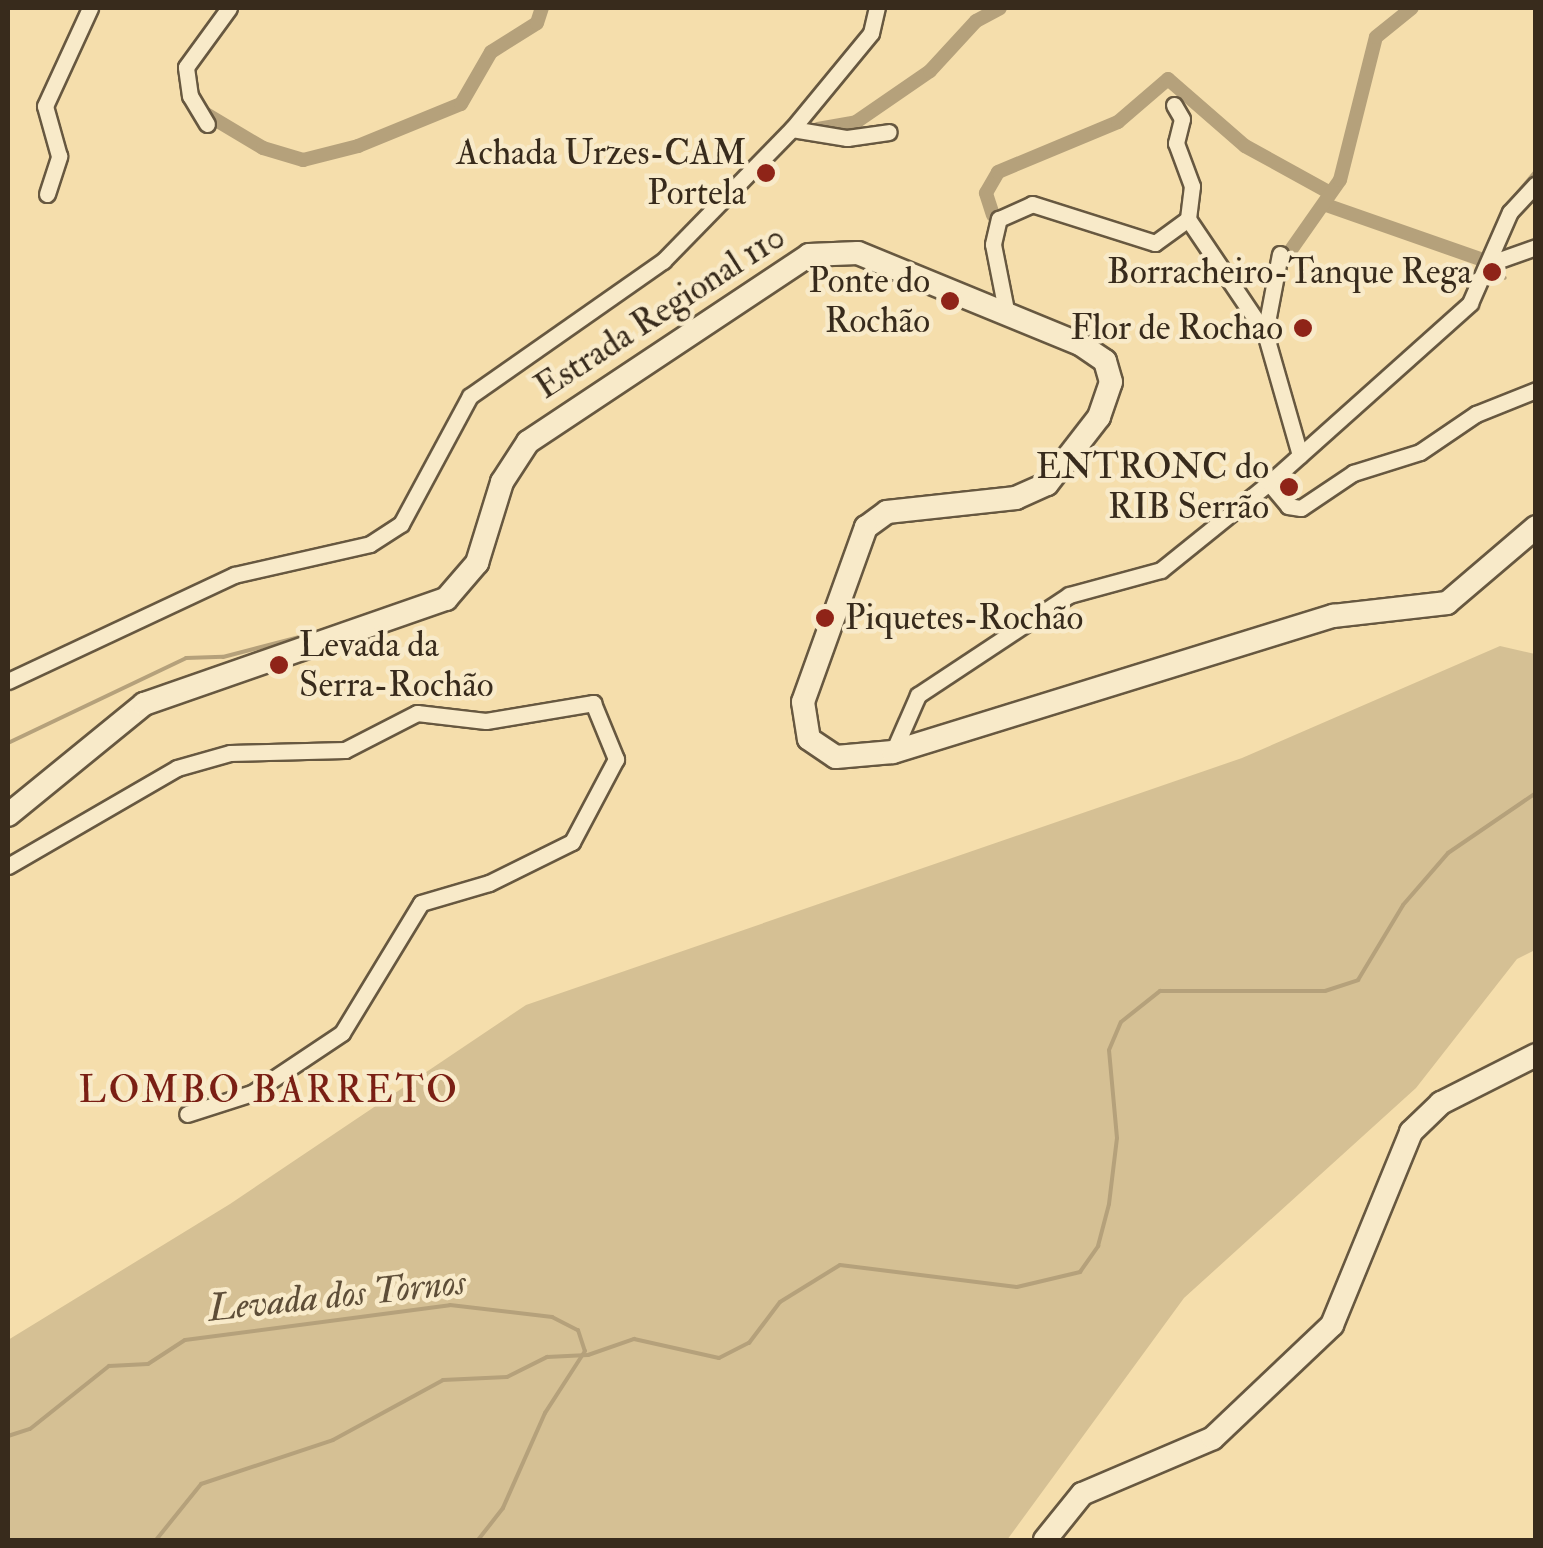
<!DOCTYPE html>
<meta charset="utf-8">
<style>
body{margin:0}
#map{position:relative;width:1543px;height:1548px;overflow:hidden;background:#f5deac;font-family:"IM FELL Double Pica",serif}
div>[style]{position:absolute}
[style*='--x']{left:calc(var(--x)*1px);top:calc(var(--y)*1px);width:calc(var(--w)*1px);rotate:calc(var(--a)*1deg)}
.green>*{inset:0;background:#d5c094}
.stream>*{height:4px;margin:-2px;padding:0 2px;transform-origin:2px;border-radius:2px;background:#b5a17b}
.canal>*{height:14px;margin:-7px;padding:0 7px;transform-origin:7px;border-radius:7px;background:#b5a17b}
.roads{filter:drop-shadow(2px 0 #675840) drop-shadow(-2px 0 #675840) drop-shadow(0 2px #675840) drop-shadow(0 -2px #675840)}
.street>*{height:15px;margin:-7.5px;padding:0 7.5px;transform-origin:7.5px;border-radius:7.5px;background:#f8eac9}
.secondary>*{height:22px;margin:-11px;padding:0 11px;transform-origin:11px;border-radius:11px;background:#f8eac9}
.dots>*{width:28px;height:28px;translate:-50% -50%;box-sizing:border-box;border:5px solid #f8eac9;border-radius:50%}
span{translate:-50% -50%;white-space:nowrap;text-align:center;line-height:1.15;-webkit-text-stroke:9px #f8eac9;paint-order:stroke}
.poi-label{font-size:35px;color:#382b1c}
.right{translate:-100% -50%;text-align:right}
.left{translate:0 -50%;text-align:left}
.street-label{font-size:35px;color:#382b1c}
.neighbourhood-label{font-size:38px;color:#7a1f14;letter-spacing:2.5px}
.water-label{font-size:38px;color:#5e4e38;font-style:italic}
.frame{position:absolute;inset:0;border:10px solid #382b1c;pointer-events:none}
</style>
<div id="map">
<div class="green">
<div style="clip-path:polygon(1500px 646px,1535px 654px,1535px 950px,1517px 959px,1416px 1088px,1184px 1298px,1007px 1540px,8px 1540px,8px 1340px,230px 1204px,526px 1005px,1242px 758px)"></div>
</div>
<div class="stream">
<div style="--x:1510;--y:202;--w:40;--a:-50"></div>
<div style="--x:1473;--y:257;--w:13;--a:48"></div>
<div style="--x:1487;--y:271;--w:19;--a:21"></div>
<div style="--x:8;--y:743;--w:197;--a:-25.5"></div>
<div style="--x:186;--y:658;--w:37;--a:-2"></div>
<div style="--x:223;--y:657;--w:102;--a:-14.7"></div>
<div style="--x:8;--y:1436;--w:23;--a:-18"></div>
<div style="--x:30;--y:1429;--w:101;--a:-38.6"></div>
<div style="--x:109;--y:1366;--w:39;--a:-3"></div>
<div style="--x:148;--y:1364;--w:44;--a:-33"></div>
<div style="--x:185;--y:1340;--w:267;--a:-7.5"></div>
<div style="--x:450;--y:1305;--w:103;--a:6.7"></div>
<div style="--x:552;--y:1317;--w:29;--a:27"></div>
<div style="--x:578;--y:1330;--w:22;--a:72"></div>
<div style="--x:585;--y:1351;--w:74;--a:122.8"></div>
<div style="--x:545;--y:1413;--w:104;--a:113.9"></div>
<div style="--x:503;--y:1508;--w:41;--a:128"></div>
<div style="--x:156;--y:1540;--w:72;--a:-51.2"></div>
<div style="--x:201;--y:1484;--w:139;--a:-18.4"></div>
<div style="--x:333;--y:1440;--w:125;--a:-28.6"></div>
<div style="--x:443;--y:1380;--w:64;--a:-2.7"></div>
<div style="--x:507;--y:1377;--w:45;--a:-26.6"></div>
<div style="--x:547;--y:1357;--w:41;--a:-2.8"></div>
<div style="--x:588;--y:1355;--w:49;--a:-19.2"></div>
<div style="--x:634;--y:1339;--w:87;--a:12.6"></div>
<div style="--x:719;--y:1358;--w:34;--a:-27"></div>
<div style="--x:749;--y:1343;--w:51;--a:-52.9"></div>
<div style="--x:780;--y:1302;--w:70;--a:-31.7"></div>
<div style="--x:840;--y:1265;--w:178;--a:7.1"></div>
<div style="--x:1017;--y:1287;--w:65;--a:-13.4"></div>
<div style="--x:1080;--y:1272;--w:32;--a:-55"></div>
<div style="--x:1098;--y:1246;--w:43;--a:-75.3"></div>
<div style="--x:1109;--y:1204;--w:66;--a:-83.1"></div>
<div style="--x:1117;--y:1138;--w:88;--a:-95.2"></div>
<div style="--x:1109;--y:1050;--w:30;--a:-67"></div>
<div style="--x:1121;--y:1022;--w:50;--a:-38.5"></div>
<div style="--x:1160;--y:991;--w:165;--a:0"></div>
<div style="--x:1325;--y:991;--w:35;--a:-18"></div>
<div style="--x:1358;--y:980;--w:87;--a:-59"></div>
<div style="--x:1403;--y:905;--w:69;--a:-49.1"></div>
<div style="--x:1448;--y:853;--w:107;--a:-34.3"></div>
</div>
<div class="canal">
<div style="--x:201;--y:111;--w:72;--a:30.8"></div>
<div style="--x:263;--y:148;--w:42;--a:16.7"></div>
<div style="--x:303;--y:160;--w:57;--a:-14.3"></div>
<div style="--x:358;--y:146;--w:111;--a:-22.2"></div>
<div style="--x:461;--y:104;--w:60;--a:-60"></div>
<div style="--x:491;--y:52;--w:54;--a:-32.2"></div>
<div style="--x:537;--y:23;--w:16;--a:-72"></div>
<div style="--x:818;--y:129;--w:39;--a:-10"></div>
<div style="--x:856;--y:122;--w:90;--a:-34.6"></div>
<div style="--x:930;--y:71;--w:68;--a:-47.4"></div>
<div style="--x:976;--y:21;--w:27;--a:-28"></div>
<div style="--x:1326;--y:205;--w:163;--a:19.3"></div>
<div style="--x:993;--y:215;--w:23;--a:-108"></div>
<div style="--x:986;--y:193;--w:24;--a:-60"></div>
<div style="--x:998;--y:172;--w:130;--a:-22.6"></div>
<div style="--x:1118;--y:122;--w:66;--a:-40.7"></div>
<div style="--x:1168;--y:79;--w:102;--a:41"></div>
<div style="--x:1245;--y:146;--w:94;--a:28.8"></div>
<div style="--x:1279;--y:267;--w:106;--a:-55"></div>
<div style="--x:1340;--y:180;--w:147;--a:-75.9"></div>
<div style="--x:1376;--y:37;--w:46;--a:-38.9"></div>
</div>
<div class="roads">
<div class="street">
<div style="--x:1174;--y:105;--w:16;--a:60"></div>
<div style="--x:1182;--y:119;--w:25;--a:104"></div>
<div style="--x:1176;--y:143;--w:46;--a:69.6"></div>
<div style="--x:1192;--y:186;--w:33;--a:97"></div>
<div style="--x:207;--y:124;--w:33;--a:-121"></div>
<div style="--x:190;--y:96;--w:29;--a:-98"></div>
<div style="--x:186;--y:67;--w:73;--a:-53.9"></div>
<div style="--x:792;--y:129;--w:56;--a:9.3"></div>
<div style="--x:847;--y:138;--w:42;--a:-8.1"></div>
<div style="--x:47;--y:194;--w:40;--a:-72"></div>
<div style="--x:59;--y:156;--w:52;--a:-105.6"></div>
<div style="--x:45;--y:106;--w:108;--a:-65.3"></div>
<div style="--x:1280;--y:254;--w:80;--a:100.8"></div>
<div style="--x:1265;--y:333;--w:127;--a:74"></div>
<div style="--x:1488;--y:264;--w:51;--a:-19.5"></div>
<div style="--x:1007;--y:315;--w:72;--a:-101.2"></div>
<div style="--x:993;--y:244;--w:26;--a:-77"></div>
<div style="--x:999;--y:219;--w:36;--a:-24"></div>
<div style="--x:1032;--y:204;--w:129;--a:17.6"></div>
<div style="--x:1155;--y:243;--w:41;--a:-36"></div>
<div style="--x:1188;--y:219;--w:138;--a:56"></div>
<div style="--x:1269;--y:483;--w:30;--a:50"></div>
<div style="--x:1288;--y:506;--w:13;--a:9"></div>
<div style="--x:1301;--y:508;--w:63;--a:-33.9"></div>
<div style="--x:1353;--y:473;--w:70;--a:-17.4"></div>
<div style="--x:1420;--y:452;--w:68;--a:-34.2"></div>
<div style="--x:1476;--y:414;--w:65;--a:-21.8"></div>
<div style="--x:8;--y:681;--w:250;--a:-25.1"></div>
<div style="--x:234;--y:575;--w:139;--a:-12.8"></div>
<div style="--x:370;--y:544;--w:37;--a:-33"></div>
<div style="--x:401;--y:524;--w:145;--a:-61.7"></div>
<div style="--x:470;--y:396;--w:236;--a:-35"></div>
<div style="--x:663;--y:261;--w:185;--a:-45.7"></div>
<div style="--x:792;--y:129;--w:124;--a:-50.5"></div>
<div style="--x:871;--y:33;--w:26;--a:-77"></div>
<div style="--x:893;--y:752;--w:62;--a:-66.3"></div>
<div style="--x:918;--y:695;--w:181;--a:-33.5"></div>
<div style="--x:1069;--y:595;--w:95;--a:-15.2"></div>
<div style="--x:1161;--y:570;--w:139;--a:-38.9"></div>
<div style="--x:1269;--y:483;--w:270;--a:-41.8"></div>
<div style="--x:1470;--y:303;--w:99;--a:-66.3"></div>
<div style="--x:1510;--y:212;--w:38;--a:-47"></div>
<div style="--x:8;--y:866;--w:195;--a:-30.1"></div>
<div style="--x:177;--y:768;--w:55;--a:-15.8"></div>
<div style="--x:230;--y:753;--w:115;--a:-1.5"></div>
<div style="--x:345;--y:750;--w:81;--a:-27.2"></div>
<div style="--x:417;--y:713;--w:69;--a:6.6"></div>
<div style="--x:486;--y:721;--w:109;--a:-9.5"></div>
<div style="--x:593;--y:703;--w:61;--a:67.7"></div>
<div style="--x:616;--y:759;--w:94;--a:117.9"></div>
<div style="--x:572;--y:842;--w:93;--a:153.7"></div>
<div style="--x:489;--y:883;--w:71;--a:163.6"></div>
<div style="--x:421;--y:903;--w:152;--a:121.3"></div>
<div style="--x:342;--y:1033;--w:108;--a:146.3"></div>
<div style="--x:252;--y:1093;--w:68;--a:162.1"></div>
</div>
<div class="secondary">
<div style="--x:8;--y:815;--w:176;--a:-39.2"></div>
<div style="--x:144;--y:704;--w:320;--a:-19.2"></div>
<div style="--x:446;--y:599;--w:48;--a:-49.3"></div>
<div style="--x:477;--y:563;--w:85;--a:-72.8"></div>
<div style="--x:502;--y:482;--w:48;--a:-57"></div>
<div style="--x:528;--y:442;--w:338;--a:-33.6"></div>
<div style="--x:809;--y:255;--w:49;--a:-2.3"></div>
<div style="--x:858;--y:253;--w:240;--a:22.3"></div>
<div style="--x:1080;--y:344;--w:30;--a:34"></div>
<div style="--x:1105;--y:361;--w:22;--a:74"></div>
<div style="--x:1111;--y:382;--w:37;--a:109"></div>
<div style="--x:1099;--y:417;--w:85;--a:127.8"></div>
<div style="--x:1047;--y:484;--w:34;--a:156"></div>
<div style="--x:1016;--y:498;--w:130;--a:173.8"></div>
<div style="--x:887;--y:512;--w:26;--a:144"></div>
<div style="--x:866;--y:527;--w:186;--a:109.8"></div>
<div style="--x:803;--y:702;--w:37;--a:81"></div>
<div style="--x:809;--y:739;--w:32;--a:34"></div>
<div style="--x:836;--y:757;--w:57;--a:-5"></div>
<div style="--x:893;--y:752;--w:461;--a:-17.2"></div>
<div style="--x:1333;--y:616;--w:115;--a:-6.5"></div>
<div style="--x:1447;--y:603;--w:117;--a:-40.5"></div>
<div style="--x:1045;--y:1540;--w:59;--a:-51.2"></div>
<div style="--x:1082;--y:1494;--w:142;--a:-23.1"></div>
<div style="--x:1213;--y:1438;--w:164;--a:-43.5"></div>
<div style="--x:1332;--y:1325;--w:209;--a:-67.7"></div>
<div style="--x:1411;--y:1132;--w:42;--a:-44"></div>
<div style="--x:1441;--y:1103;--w:106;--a:-26.8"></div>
</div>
</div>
<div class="dots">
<div style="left:766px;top:173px;background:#8f2418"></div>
<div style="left:1492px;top:272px;background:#8f2418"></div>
<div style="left:950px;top:301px;background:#8f2418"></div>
<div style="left:1303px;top:328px;background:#8f2418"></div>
<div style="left:1289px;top:487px;background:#8f2418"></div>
<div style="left:825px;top:618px;background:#8f2418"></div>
<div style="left:279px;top:665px;background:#8f2418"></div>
</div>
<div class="poi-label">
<span class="right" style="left:746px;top:173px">Achada Urzes-CAM<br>Portela</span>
<span class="right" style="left:1472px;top:272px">Borracheiro-Tanque Rega</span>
<span class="right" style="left:930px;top:301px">Ponte do<br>Rochão</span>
<span class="right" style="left:1283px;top:328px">Flor de Rochao</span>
<span class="right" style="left:1269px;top:487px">ENTRONC do<br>RIB Serrão</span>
<span class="left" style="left:845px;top:618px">Piquetes-Rochão</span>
<span class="left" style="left:299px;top:665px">Levada da<br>Serra-Rochão</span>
</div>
<div class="street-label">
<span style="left:660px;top:312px;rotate:-33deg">Estrada Regional 110</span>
</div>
<div class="neighbourhood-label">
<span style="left:269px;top:1091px">LOMBO BARRETO</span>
</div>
<div class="water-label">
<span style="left:337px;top:1296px;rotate:-6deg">Levada dos Tornos</span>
</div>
<div class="frame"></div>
</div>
